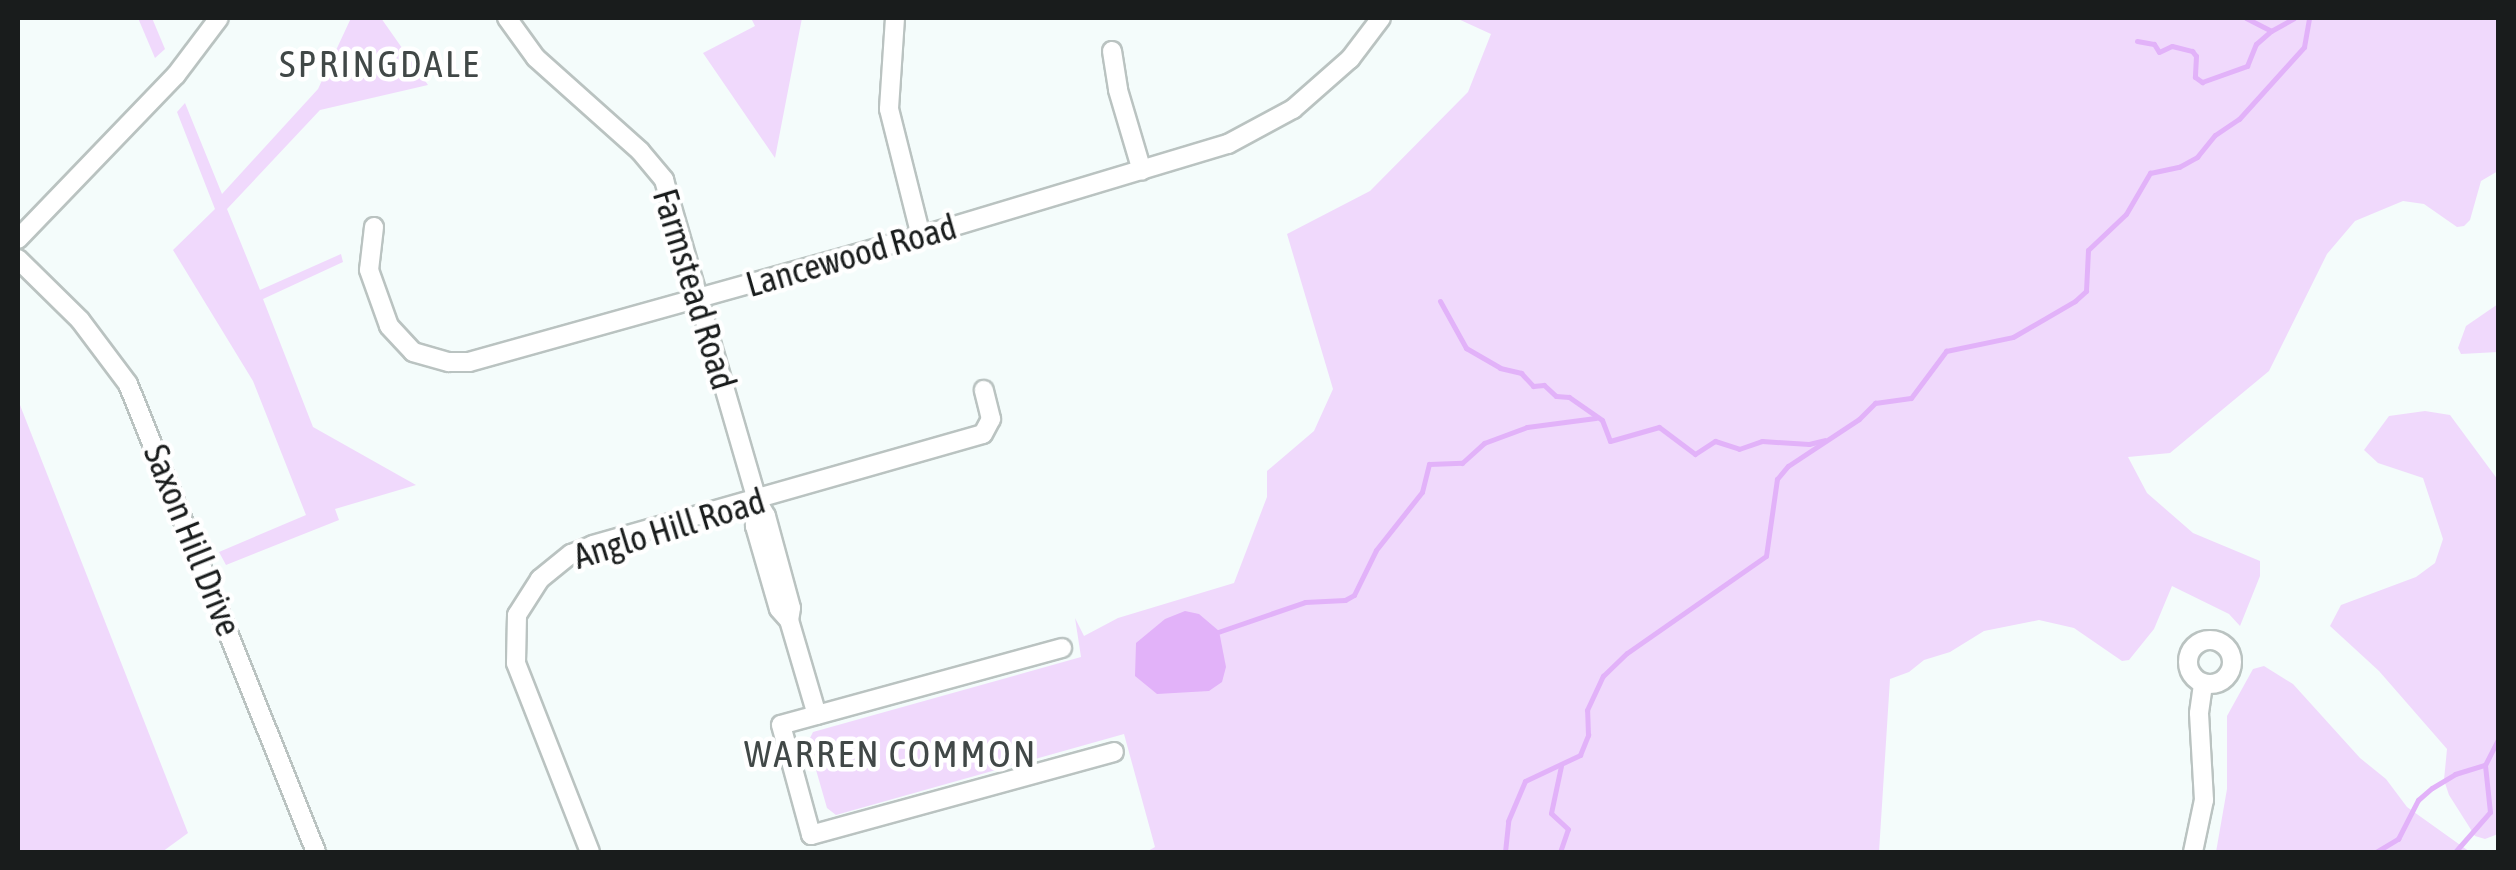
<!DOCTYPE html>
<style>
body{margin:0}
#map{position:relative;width:2516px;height:870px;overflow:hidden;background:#f4fcfb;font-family:"Asap Condensed",sans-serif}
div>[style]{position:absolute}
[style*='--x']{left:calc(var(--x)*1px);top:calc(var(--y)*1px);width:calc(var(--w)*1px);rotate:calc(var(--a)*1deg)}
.green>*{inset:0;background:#f0d9fc}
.water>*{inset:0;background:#e2b2f9}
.stream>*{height:5px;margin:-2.5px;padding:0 2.5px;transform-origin:2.5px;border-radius:2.5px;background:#e2b2f9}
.roads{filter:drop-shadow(2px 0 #bac3c1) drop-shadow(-2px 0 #bac3c1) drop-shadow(0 2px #bac3c1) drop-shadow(0 -2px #bac3c1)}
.minor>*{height:18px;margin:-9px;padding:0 9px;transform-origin:9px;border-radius:9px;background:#fff}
.minor>.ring{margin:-9px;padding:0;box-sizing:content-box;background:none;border:18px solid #fff;border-radius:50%}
span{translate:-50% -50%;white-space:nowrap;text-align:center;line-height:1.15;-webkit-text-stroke:9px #fff;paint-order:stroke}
.street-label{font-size:35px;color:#191c1c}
.neighbourhood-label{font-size:38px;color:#414847;letter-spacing:2.5px}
.frame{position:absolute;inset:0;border:20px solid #191c1c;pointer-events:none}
</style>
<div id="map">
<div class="green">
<div style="clip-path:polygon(138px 18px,152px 18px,165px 49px,155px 58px)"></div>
<div style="clip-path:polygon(351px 18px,381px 18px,428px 85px,320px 110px,227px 209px,260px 290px,341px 254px,343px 262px,263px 299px,313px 427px,416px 485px,335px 509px,339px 520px,226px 565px,219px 552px,306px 515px,253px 381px,173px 250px,215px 209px,177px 112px,185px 103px,222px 194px,318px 89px)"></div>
<div style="clip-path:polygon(751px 18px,802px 18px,775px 158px,703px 53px,755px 26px)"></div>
<div style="clip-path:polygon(1456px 18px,2498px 18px,2498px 171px,2481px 181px,2470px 220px,2464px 226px,2457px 227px,2424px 204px,2403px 201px,2355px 221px,2327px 254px,2269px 371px,2170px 453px,2128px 457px,2147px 493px,2193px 533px,2260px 561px,2260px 576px,2240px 626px,2229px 614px,2172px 586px,2154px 629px,2129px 660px,2122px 661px,2074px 628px,2039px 620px,1984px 631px,1950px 652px,1924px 660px,1909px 672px,1890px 679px,1879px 852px,1146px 852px,1155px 847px,1124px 734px,836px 815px,827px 808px,808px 742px,813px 732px,1081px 657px,1075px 618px,1084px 636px,1118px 618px,1234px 583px,1267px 497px,1267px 471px,1314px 431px,1333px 389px,1287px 234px,1370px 191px,1468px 92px,1491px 34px)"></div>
<div style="clip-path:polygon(2498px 304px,2498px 352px,2461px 354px,2458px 348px,2466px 326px)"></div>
<div style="clip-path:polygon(18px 400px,188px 833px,162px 852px,18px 852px)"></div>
<div style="clip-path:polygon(2425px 411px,2450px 415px,2498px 480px,2498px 834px,2485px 839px,2475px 836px,2449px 795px,2444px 780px,2447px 749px,2379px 671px,2330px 626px,2341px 605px,2416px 577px,2435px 563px,2443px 539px,2423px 478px,2378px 463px,2364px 450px,2389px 416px)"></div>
<div style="clip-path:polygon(2264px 666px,2293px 684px,2360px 758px,2386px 779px,2407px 807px,2470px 852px,2216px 852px,2227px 789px,2227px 716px,2253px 669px)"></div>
</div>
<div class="water">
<div style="clip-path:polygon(1185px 611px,1199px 614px,1219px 631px,1226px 667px,1222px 682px,1209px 691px,1157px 694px,1135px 676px,1136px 643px,1165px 619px)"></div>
</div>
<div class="stream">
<div style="--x:2246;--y:18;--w:28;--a:27"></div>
<div style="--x:2271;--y:31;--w:26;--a:-29"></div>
<div style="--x:2137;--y:41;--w:17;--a:10"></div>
<div style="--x:2154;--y:44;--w:9;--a:58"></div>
<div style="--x:2159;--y:52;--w:14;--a:-25"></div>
<div style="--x:2172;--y:46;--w:21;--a:14"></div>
<div style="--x:2192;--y:51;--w:6;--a:51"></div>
<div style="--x:2196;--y:56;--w:21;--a:93"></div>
<div style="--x:2195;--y:77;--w:9;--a:36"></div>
<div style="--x:2202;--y:82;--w:48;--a:-19.6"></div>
<div style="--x:2247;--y:66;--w:24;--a:-68"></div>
<div style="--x:2256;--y:44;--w:20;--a:-41"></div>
<div style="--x:1440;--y:301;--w:54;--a:61"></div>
<div style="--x:1466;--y:348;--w:39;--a:30"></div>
<div style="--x:1500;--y:368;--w:22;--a:13"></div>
<div style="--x:1521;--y:373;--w:18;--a:47"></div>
<div style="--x:1533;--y:386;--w:11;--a:-5"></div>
<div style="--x:1544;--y:385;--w:16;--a:43"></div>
<div style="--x:1556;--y:396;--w:13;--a:4"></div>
<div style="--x:1569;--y:397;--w:40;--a:34.9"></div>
<div style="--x:1602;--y:420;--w:22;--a:69"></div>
<div style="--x:1610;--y:441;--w:51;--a:-15.9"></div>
<div style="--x:1659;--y:427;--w:45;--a:36.9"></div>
<div style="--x:1695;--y:454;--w:24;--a:-33"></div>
<div style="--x:1715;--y:441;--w:25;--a:18"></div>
<div style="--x:1739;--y:449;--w:24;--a:-19"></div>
<div style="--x:1762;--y:441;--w:47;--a:3.7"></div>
<div style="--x:1809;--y:444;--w:16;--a:-14"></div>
<div style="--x:1218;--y:632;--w:92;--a:-19"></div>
<div style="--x:1305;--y:602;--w:40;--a:-2.9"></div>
<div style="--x:1345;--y:600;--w:10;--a:-29"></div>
<div style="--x:1354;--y:595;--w:50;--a:-63.9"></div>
<div style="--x:1376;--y:550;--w:74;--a:-51.6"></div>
<div style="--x:1422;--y:492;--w:29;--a:-76"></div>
<div style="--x:1429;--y:464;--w:33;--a:-2"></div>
<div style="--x:1462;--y:463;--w:30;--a:-42"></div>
<div style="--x:1484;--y:443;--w:46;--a:-20.4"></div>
<div style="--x:1527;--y:427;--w:69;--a:-7.5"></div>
<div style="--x:1505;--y:852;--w:31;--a:-84"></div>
<div style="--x:1508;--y:821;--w:43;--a:-67"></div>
<div style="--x:1525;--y:781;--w:61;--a:-25.3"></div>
<div style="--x:1580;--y:755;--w:22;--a:-68"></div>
<div style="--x:1588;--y:735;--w:25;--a:-92"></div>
<div style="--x:1587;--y:710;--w:38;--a:-65"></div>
<div style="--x:1603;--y:676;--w:33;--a:-44"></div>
<div style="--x:1627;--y:653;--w:169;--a:-34.9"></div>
<div style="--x:1766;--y:556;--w:78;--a:-81.9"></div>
<div style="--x:1777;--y:479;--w:17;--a:-50"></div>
<div style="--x:1788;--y:466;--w:85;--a:-33.5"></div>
<div style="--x:1859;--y:419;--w:23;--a:-45"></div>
<div style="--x:1875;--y:403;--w:36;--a:-8"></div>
<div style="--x:1911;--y:398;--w:59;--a:-53.3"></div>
<div style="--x:1946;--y:351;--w:68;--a:-11.8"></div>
<div style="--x:2013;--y:337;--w:72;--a:-30.1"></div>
<div style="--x:2075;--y:301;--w:15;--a:-42"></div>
<div style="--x:2086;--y:291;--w:41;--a:-87.2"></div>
<div style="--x:2088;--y:250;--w:52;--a:-43.5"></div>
<div style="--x:2126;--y:214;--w:48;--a:-59.7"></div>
<div style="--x:2150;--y:173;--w:30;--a:-12"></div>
<div style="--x:2179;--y:167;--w:21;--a:-29"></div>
<div style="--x:2197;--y:157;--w:28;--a:-51"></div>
<div style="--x:2215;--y:135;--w:29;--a:-34"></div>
<div style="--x:2239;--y:119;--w:97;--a:-47.9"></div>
<div style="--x:2304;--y:47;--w:29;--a:-80"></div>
<div style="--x:1560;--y:852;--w:24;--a:-71"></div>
<div style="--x:1568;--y:829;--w:23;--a:-137"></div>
<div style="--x:1551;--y:813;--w:48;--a:-78"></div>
<div style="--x:2376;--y:852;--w:26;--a:-31"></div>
<div style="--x:2398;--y:839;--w:44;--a:-62.9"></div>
<div style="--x:2418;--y:800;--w:18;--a:-41"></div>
<div style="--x:2432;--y:788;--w:27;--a:-31"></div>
<div style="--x:2455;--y:774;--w:31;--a:-17"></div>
<div style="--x:2485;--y:765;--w:29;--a:-63"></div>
<div style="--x:2455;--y:852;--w:53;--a:-48.8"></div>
<div style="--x:2490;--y:812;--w:47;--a:-96.1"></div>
</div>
<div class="roads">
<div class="minor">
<div style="--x:507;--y:18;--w:49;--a:54.1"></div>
<div style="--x:536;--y:58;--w:140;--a:41.8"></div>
<div style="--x:640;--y:151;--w:38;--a:50"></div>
<div style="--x:664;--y:180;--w:334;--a:73.8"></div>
<div style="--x:757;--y:501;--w:17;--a:59"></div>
<div style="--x:766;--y:516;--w:95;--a:74.8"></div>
<div style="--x:791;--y:608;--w:12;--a:99"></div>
<div style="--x:789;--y:620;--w:99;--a:73.6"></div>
<div style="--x:895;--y:18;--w:91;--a:93.8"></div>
<div style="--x:889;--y:109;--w:131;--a:75.9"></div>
<div style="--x:1112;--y:51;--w:39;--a:81"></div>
<div style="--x:1118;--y:90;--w:84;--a:73.5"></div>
<div style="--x:374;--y:227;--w:43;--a:96.6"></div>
<div style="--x:369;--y:270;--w:59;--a:70.3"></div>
<div style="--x:389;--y:326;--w:35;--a:47"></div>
<div style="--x:413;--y:352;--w:37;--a:16"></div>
<div style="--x:449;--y:362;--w:20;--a:0"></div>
<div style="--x:469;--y:362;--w:469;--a:-15.6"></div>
<div style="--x:921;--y:236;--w:320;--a:-16.7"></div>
<div style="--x:1228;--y:144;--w:74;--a:-28.3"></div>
<div style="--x:1293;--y:109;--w:76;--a:-41.3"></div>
<div style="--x:1350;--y:59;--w:51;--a:-52.9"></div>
<div style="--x:18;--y:239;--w:228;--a:-46.1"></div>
<div style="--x:176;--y:75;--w:71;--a:-53"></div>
<div style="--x:18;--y:259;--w:87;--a:44.5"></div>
<div style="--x:80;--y:320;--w:80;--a:53.1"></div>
<div style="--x:128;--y:384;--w:504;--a:68.11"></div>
<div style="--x:757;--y:501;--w:25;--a:95"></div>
<div style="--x:755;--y:526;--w:86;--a:73.9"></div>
<div style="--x:779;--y:609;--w:15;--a:48"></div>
<div class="ring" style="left:2188px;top:640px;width:26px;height:26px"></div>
<div style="--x:1062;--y:648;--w:291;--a:164.7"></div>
<div style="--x:781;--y:725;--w:114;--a:74.7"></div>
<div style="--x:811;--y:835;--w:314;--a:-15.3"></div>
<div style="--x:590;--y:852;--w:203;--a:-111.4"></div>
<div style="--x:516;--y:663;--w:48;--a:-88.8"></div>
<div style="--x:517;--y:615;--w:43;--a:-57.4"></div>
<div style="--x:540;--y:579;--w:40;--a:-39"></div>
<div style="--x:571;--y:554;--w:24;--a:-22"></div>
<div style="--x:593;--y:545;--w:405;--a:-15.9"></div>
<div style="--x:983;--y:434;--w:17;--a:-62"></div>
<div style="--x:991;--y:419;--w:30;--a:-104"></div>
<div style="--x:2193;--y:852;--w:53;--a:-78.1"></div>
<div style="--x:2204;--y:800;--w:87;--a:-93.3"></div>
<div style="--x:2199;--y:713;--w:30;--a:-82"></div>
</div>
</div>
<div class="street-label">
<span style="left:851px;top:255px;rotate:-16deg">Lancewood Road</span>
<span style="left:695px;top:289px;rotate:73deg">Farmstead Road</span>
<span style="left:669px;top:528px;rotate:-17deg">Anglo Hill Road</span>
<span style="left:193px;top:540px;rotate:68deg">Saxon Hill Drive</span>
</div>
<div class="neighbourhood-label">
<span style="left:380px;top:64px">SPRINGDALE</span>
<span style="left:891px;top:754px">WARREN COMMON</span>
</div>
<div class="frame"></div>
</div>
